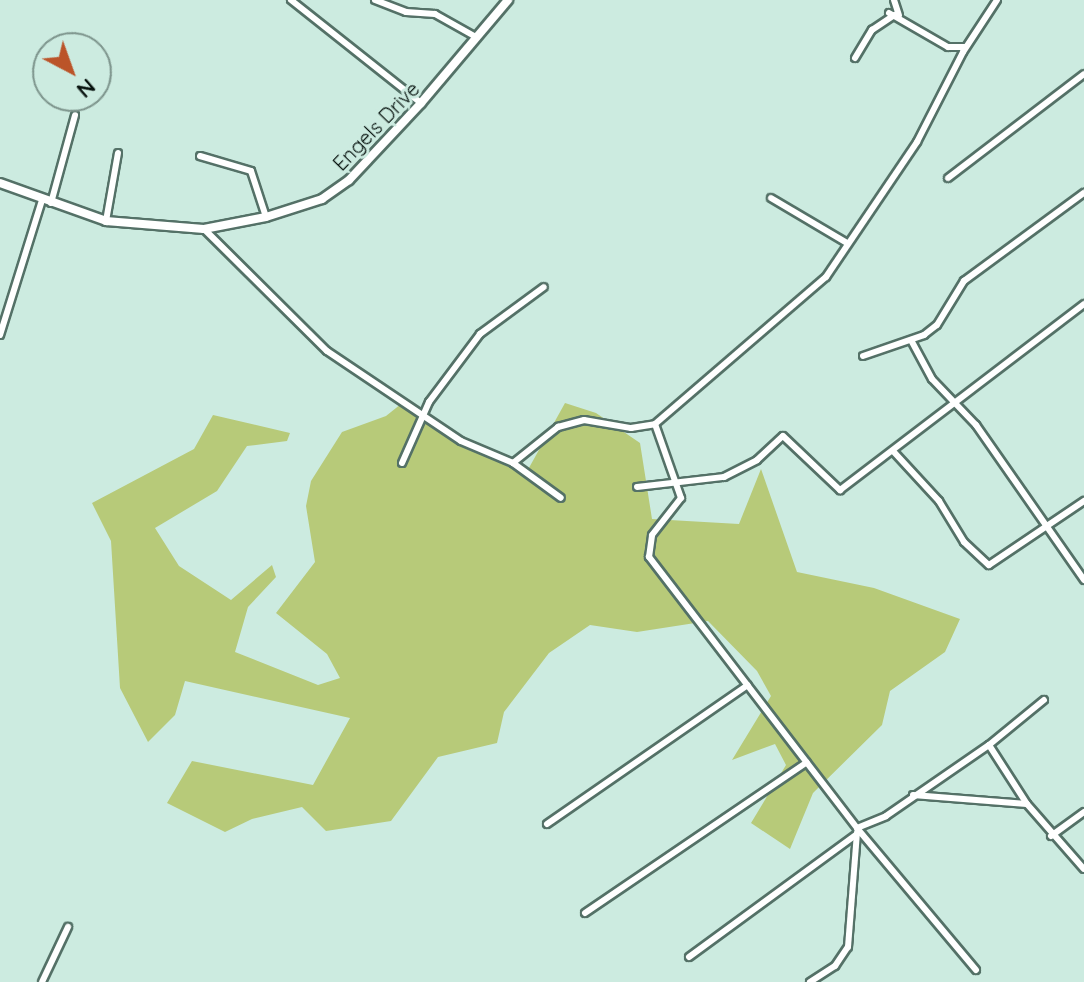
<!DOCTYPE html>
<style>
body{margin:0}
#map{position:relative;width:1084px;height:982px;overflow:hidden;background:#ccebe0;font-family:Quicksand,sans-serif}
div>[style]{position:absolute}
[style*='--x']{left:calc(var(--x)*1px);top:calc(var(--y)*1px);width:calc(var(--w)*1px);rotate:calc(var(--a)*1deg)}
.green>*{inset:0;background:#b7ca79}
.roads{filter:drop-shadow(2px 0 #547167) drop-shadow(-2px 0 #547167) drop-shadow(0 2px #547167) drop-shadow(0 -2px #547167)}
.street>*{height:6px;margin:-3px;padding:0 3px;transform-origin:3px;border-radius:3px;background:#fff}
.secondary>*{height:8px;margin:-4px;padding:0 4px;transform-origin:4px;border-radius:4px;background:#fff}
span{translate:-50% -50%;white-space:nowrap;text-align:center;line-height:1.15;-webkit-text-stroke:6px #ccebe0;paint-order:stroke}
.street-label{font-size:20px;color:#06110d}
.north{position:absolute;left:32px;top:32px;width:80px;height:80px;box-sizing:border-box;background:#ccebe0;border:2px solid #7d948c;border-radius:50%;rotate:139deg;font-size:22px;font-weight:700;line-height:32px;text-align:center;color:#06110d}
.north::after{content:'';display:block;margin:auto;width:28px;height:36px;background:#bb5429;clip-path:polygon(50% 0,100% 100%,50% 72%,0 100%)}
</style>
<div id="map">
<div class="green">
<div style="clip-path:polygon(406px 400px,475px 450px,525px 475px,565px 403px,596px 413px,640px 443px,652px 519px,739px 524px,761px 469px,797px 572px,874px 588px,960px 619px,945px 652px,890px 691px,882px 725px,813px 793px,790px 849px,751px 823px,786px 765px,775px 744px,732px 760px,771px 696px,757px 671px,708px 621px,637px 632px,590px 625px,549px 653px,504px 712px,497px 743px,438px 757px,391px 821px,326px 831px,302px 807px,252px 819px,225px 832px,167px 803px,192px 761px,313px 785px,350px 718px,185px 681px,175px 715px,148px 742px,120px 688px,111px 541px,92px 503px,194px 449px,213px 415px,290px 433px,287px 441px,247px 446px,217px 491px,155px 528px,179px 566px,231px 600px,272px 565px,276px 577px,248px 607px,235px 652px,318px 685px,340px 678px,327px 654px,276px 613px,315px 562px,306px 506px,311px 481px,342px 432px,386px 416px)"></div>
</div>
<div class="roads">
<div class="street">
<div style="--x:291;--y:0;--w:166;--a:38.4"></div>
<div style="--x:375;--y:0;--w:33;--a:21"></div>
<div style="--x:406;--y:12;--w:29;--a:4"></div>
<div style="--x:435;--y:14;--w:47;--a:29.3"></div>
<div style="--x:894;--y:0;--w:16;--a:72"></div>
<div style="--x:889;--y:13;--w:68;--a:30"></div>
<div style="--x:948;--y:47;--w:17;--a:0"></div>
<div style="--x:855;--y:58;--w:33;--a:-59"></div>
<div style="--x:872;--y:30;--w:27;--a:-34"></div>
<div style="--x:200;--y:156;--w:53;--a:16.4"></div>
<div style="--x:251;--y:171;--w:48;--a:71.9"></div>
<div style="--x:948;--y:178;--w:171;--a:-37.4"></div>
<div style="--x:771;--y:198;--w:88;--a:30.6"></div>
<div style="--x:51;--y:203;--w:91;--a:-74.7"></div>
<div style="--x:106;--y:221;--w:69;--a:-80"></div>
<div style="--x:204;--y:229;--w:173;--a:44.8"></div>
<div style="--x:327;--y:351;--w:161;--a:33.9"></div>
<div style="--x:461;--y:441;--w:56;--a:22.9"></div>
<div style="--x:513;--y:463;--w:58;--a:-38.7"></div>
<div style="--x:558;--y:427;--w:27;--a:-15"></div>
<div style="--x:584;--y:420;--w:48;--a:9.7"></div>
<div style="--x:631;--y:428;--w:24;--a:-9"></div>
<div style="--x:0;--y:335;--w:141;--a:-72.7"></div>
<div style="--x:911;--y:340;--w:44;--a:61.7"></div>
<div style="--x:932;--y:379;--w:64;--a:46.3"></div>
<div style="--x:976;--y:425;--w:189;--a:55.1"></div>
<div style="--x:863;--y:356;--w:65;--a:-19"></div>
<div style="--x:924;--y:335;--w:16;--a:-38"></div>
<div style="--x:937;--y:325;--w:52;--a:-58.5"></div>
<div style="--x:964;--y:281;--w:149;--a:-36.3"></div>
<div style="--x:893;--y:451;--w:68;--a:47.4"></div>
<div style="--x:939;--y:501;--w:48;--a:58.6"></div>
<div style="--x:964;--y:542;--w:34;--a:43"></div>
<div style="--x:989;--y:565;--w:115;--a:-34"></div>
<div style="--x:402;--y:463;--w:67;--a:-66.1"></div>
<div style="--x:429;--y:402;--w:85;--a:-53.1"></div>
<div style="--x:480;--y:334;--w:79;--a:-36.3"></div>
<div style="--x:513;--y:463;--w:59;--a:36.1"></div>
<div style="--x:637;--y:487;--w:88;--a:-6.6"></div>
<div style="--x:724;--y:477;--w:37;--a:-27"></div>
<div style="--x:757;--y:460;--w:35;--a:-43"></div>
<div style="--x:783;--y:436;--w:79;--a:43.5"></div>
<div style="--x:840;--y:490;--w:307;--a:-37.3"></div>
<div style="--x:989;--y:745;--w:70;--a:57.2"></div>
<div style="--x:913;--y:795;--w:114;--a:4.5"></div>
<div style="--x:1027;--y:804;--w:86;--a:48.8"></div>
<div style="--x:547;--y:824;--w:244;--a:-34.7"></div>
<div style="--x:857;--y:828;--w:31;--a:-22"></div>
<div style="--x:886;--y:816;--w:125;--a:-34.6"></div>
<div style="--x:989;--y:745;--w:71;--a:-39.3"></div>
<div style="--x:1051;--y:836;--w:41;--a:-36"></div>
<div style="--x:585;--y:913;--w:268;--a:-34.2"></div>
<div style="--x:689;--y:957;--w:208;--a:-36.2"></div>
<div style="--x:976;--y:970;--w:185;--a:-130"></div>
<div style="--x:857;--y:828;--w:342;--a:-127.5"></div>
<div style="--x:649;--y:557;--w:22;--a:-82"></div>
<div style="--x:652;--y:535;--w:47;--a:-51.9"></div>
<div style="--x:681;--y:498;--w:78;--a:-109.4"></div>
<div style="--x:655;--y:424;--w:225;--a:-40.7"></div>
<div style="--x:826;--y:277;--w:163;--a:-56"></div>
<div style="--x:917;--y:142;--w:101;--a:-62.9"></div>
<div style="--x:963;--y:52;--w:62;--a:-56.8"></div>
<div style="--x:42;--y:982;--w:61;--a:-64.7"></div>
<div style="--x:810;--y:982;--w:30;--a:-33"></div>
<div style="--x:835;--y:966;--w:23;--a:-56"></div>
<div style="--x:848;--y:947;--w:115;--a:-85.5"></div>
</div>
<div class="secondary">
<div style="--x:0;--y:183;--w:113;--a:19.7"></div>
<div style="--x:106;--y:221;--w:98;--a:4.7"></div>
<div style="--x:204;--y:229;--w:63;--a:-11"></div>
<div style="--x:266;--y:217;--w:59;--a:-17.8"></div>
<div style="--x:322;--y:199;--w:33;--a:-35"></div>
<div style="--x:349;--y:180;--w:105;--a:-46.9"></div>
<div style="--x:421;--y:103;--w:135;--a:-49.8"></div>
</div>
</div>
<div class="street-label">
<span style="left:376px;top:126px;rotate:-46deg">Engels Drive</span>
</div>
<div class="north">N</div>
</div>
